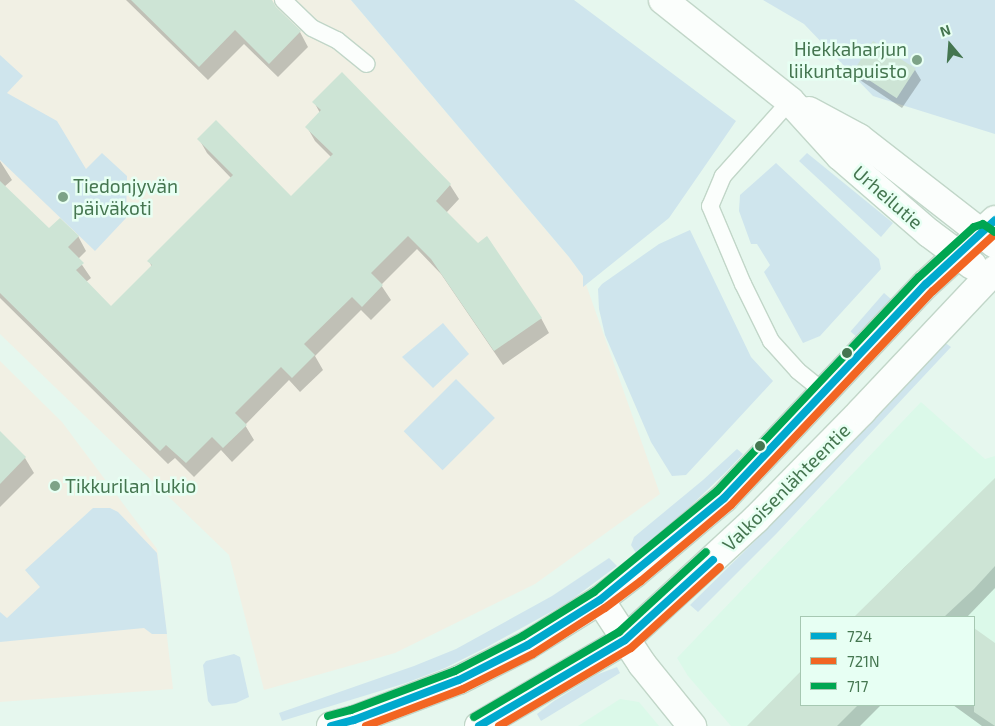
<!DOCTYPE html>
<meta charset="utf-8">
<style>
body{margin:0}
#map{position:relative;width:995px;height:726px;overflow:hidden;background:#e6f7ee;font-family:"Exo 2",sans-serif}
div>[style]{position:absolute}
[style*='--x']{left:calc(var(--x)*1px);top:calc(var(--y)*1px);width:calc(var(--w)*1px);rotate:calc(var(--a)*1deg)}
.residential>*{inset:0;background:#dbf9e9}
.education>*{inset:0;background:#f1f0e4}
.green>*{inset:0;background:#cfe5ed;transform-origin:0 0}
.shadow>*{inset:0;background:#0003}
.building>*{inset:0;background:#cde4d5;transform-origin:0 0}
.roads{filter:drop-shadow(1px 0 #c1d6c8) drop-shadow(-1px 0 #c1d6c8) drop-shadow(0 1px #c1d6c8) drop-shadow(0 -1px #c1d6c8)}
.lane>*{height:16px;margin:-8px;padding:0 8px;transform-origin:8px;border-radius:8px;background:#fbfefc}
.street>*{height:28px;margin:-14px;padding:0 14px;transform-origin:14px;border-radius:14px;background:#fbfefc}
.secondary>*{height:28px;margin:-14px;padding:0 14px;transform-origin:14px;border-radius:14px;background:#fbfefc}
.bus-1>*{height:8px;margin:-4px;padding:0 4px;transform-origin:4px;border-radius:4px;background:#00a9ce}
.bus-2>*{height:8px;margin:-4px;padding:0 4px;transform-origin:4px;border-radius:4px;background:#f26522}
.bus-3>*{height:8px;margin:-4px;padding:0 4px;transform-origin:4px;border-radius:4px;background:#00a651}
.dots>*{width:14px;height:14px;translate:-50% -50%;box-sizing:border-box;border:2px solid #e7fff3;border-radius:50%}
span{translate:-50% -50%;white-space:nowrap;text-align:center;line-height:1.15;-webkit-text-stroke:5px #e7fff3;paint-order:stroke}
.poi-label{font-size:19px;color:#457650}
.right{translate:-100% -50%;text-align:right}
.left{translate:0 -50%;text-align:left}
.street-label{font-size:19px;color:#457650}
.legend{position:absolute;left:800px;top:616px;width:175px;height:90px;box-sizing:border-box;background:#e7fff3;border:1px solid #a6c8b2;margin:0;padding:6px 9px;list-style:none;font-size:15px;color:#457650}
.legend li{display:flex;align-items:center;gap:10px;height:25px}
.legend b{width:25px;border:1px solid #a6c8b2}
.north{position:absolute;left:925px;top:20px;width:50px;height:50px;-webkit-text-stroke:4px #e7fff3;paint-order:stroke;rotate:342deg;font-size:14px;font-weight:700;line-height:20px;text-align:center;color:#457650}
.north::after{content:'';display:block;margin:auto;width:18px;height:22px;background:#457650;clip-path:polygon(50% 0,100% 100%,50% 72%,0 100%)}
</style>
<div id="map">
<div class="residential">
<div style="clip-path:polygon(evenodd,921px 402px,985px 459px,995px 456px,995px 726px,731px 726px,688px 676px,677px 658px,921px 402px,801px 617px,974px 617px,974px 705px,801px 705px,801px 617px)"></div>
<div style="clip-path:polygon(620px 699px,639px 702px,659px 726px,578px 726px)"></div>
</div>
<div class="education">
<div style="clip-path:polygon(0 0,351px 0,569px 257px,583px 276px,660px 494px,535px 584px,395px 653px,264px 690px,229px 555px,0 334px)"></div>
<div style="clip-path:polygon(0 361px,62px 422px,157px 549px,173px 689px,0 702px)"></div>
</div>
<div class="green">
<div style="clip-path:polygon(351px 0,574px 0,736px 121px,669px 218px,583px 287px,583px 276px,569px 257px)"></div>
<div style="clip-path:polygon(763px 0,995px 0,995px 134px,873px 96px,804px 24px)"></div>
<div style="clip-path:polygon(0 55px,23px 76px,7px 93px,57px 121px,86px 169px,102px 153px,127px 176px,126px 218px,95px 251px,0 160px)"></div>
<div style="clip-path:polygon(807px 153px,893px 223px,881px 237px,799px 161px)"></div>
<div style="clip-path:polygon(776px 163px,879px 259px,881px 269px,820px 336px,803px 343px,764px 272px,770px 265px,757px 244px,751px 244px,739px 211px,740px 195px)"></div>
<div style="clip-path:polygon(690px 230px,751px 357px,773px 381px,686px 475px,672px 476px,651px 442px,605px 335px,599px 309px,598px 289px,602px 284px,659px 244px)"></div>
<div style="left:884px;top:293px;width:11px;height:51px;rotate:41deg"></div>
<div style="clip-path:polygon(443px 323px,469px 354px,433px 388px,402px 357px)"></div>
<div style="clip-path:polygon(944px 342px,951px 347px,777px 533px,698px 612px,690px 605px,772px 524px)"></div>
<div style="left:456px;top:379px;width:55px;height:74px;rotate:45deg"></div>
<div style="clip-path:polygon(737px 449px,743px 454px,726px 472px,678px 518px,636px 553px,631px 545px,634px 537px,703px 480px)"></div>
<div style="clip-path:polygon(93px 508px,110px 508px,118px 512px,157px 553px,167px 634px,152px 634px,144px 628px,0 642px,0 612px,7px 618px,40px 587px,25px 570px)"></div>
<div style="clip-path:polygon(609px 558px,617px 566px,567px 603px,487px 647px,445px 668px,406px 683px,282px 721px,279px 713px,414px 666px,456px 649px,552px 596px)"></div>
<div style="clip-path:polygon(234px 654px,240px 657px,249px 697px,236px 703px,212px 706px,208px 701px,203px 665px,206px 661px)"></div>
<div style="clip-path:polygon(617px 667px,620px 673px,541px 721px,537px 714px,554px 701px,596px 675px)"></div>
</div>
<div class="shadow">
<div style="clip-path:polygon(126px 0,271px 0,277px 10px,300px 32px,308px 47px,278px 77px,244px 44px,208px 80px)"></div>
<div style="clip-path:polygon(855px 70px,915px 70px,921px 80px,902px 108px,860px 80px)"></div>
<div style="clip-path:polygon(342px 74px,450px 185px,459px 199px,446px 213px,541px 318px,549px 333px,503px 365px,441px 274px,417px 249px,381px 285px,391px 300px,371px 320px,361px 310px,315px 356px,323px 370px,300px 392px,289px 380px,245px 425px,254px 440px,232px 462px,221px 450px,194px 477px,175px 458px,168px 464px,0 298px,0 161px,12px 180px,4px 187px,49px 230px,78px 236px,86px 251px,78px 259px,91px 278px,86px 282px,111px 308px,152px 267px,149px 261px,231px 178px,207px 153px,199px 139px,291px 197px,331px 157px,315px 141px,307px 127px,320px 113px,314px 102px)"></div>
<div style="clip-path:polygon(0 433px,25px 458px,34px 473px,0 507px)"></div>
<div style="clip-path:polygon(995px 487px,995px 588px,967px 617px,856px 617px,905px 567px)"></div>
<div style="clip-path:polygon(976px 631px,995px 645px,995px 726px,982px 726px,953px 705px,974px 705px)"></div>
<div style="clip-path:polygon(801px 673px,801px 705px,881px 705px,860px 726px,749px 726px)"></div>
</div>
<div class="building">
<div style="clip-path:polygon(131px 0,272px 0,276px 7px,301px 31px,269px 64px,235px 30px,199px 67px)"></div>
<div style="left:873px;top:41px;width:51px;height:35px;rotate:33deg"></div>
<div style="clip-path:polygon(342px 72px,451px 184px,436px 201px,478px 243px,487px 236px,542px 318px,494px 351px,431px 259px,408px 236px,371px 273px,383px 285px,362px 307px,352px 297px,304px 344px,315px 355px,292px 378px,281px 367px,235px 413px,247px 425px,223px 448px,212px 437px,186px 463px,166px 445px,160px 451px,0 293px,0 181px,49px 228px,60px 218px,79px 236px,68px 247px,84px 263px,76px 270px,111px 306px,152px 265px,147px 261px,233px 175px,197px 139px,216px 120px,291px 196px,333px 154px,305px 127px,321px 110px,312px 102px)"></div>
<div style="clip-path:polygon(0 431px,26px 457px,0 484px)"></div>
<div style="clip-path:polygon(995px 478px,995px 566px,974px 589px,944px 617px,854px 617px)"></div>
<div style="clip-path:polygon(974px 628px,995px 643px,995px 726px,974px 712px)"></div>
<div style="clip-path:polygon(801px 671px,801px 705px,858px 705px,837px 726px,747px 726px)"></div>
</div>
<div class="roads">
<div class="lane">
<div style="--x:283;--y:0;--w:40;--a:44"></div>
<div style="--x:312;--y:28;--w:28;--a:26"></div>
<div style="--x:337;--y:40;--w:38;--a:39"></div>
<div style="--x:790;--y:101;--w:101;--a:131.8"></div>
<div style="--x:723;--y:176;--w:33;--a:113"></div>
<div style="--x:710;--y:206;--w:85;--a:67.1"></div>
<div style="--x:743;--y:284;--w:64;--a:63.8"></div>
<div style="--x:771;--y:341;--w:40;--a:48"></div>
<div style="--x:798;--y:371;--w:35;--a:39"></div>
</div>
<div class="street">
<div style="--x:600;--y:600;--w:77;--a:56.7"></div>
<div style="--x:642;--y:664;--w:80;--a:51.1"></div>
</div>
<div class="secondary">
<div style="--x:663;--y:0;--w:162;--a:38.5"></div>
<div style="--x:790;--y:101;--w:74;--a:47.7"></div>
<div style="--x:840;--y:156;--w:118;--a:40.9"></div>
<div style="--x:929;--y:233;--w:54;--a:36.7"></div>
<div style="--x:809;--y:111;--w:57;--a:28.4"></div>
<div style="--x:859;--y:138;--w:172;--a:37.9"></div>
<div style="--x:331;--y:726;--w:24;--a:-15"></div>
<div style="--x:354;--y:720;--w:112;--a:-20.9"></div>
<div style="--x:459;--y:680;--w:77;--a:-26.9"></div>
<div style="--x:528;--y:645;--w:85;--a:-32"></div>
<div style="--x:600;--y:600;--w:44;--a:-37.6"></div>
<div style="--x:635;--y:573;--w:116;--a:-40.1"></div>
<div style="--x:724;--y:498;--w:294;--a:-46.7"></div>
<div style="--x:926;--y:284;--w:94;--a:-42.8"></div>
<div style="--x:479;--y:726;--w:169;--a:-30.5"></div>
<div style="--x:625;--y:640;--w:178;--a:-42.7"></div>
<div style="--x:756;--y:519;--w:151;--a:-45.5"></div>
<div style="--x:862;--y:411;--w:194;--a:-46.7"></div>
</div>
</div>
<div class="bus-1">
<div style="--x:331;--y:726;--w:24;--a:-15"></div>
<div style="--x:354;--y:720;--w:112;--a:-20.9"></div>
<div style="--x:459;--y:680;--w:77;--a:-26.9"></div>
<div style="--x:528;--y:645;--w:85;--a:-32"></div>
<div style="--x:600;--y:600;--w:161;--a:-39.4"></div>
<div style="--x:724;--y:498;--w:294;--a:-46.7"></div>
<div style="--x:926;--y:284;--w:94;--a:-42.8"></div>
<div style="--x:479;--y:726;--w:169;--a:-30.5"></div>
<div style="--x:625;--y:640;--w:119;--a:-42.3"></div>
</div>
<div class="bus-2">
<div style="--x:366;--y:726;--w:104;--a:-20.9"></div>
<div style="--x:463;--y:689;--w:78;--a:-26.6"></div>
<div style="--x:533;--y:654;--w:85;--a:-32.6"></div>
<div style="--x:605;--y:608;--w:45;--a:-36.9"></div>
<div style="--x:641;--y:581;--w:118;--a:-40.2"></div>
<div style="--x:731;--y:505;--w:294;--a:-46.7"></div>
<div style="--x:933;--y:291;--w:84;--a:-42.6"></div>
<div style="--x:499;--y:726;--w:153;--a:-30.6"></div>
<div style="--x:631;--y:648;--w:120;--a:-42.3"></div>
</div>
<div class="bus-3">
<div style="--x:328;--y:716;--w:24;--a:-15"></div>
<div style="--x:351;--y:710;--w:111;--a:-20.6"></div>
<div style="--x:455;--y:671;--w:76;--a:-27.2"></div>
<div style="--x:523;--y:636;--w:84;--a:-31.8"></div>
<div style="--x:594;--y:592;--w:159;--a:-39.4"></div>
<div style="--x:717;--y:491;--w:294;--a:-46.7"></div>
<div style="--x:919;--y:277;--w:74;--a:-42.3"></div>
<div style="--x:974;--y:227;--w:9;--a:-18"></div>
<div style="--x:983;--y:224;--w:14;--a:34"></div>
<div style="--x:474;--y:717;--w:168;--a:-30.4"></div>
<div style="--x:619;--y:632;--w:118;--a:-42.6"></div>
</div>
<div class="dots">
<div style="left:917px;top:60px;background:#7da387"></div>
<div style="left:63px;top:197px;background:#7da387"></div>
<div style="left:847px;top:353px;background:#457650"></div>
<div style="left:760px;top:446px;background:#457650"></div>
<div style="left:55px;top:486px;background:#7da387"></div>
</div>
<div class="poi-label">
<span class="right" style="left:907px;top:60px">Hiekkaharjun<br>liikuntapuisto</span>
<span class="left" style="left:73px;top:197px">Tiedonjyvän<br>päiväkoti</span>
<span class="left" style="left:65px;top:486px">Tikkurilan lukio</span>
</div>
<div class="street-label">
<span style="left:888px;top:197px;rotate:41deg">Urheilutie</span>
<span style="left:786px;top:487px;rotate:-45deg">Valkoisenlähteentie</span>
</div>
<ul class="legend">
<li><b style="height:6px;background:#00a9ce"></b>724</li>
<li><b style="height:6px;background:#f26522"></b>721N</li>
<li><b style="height:6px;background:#00a651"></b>717</li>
</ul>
<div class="north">N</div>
</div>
